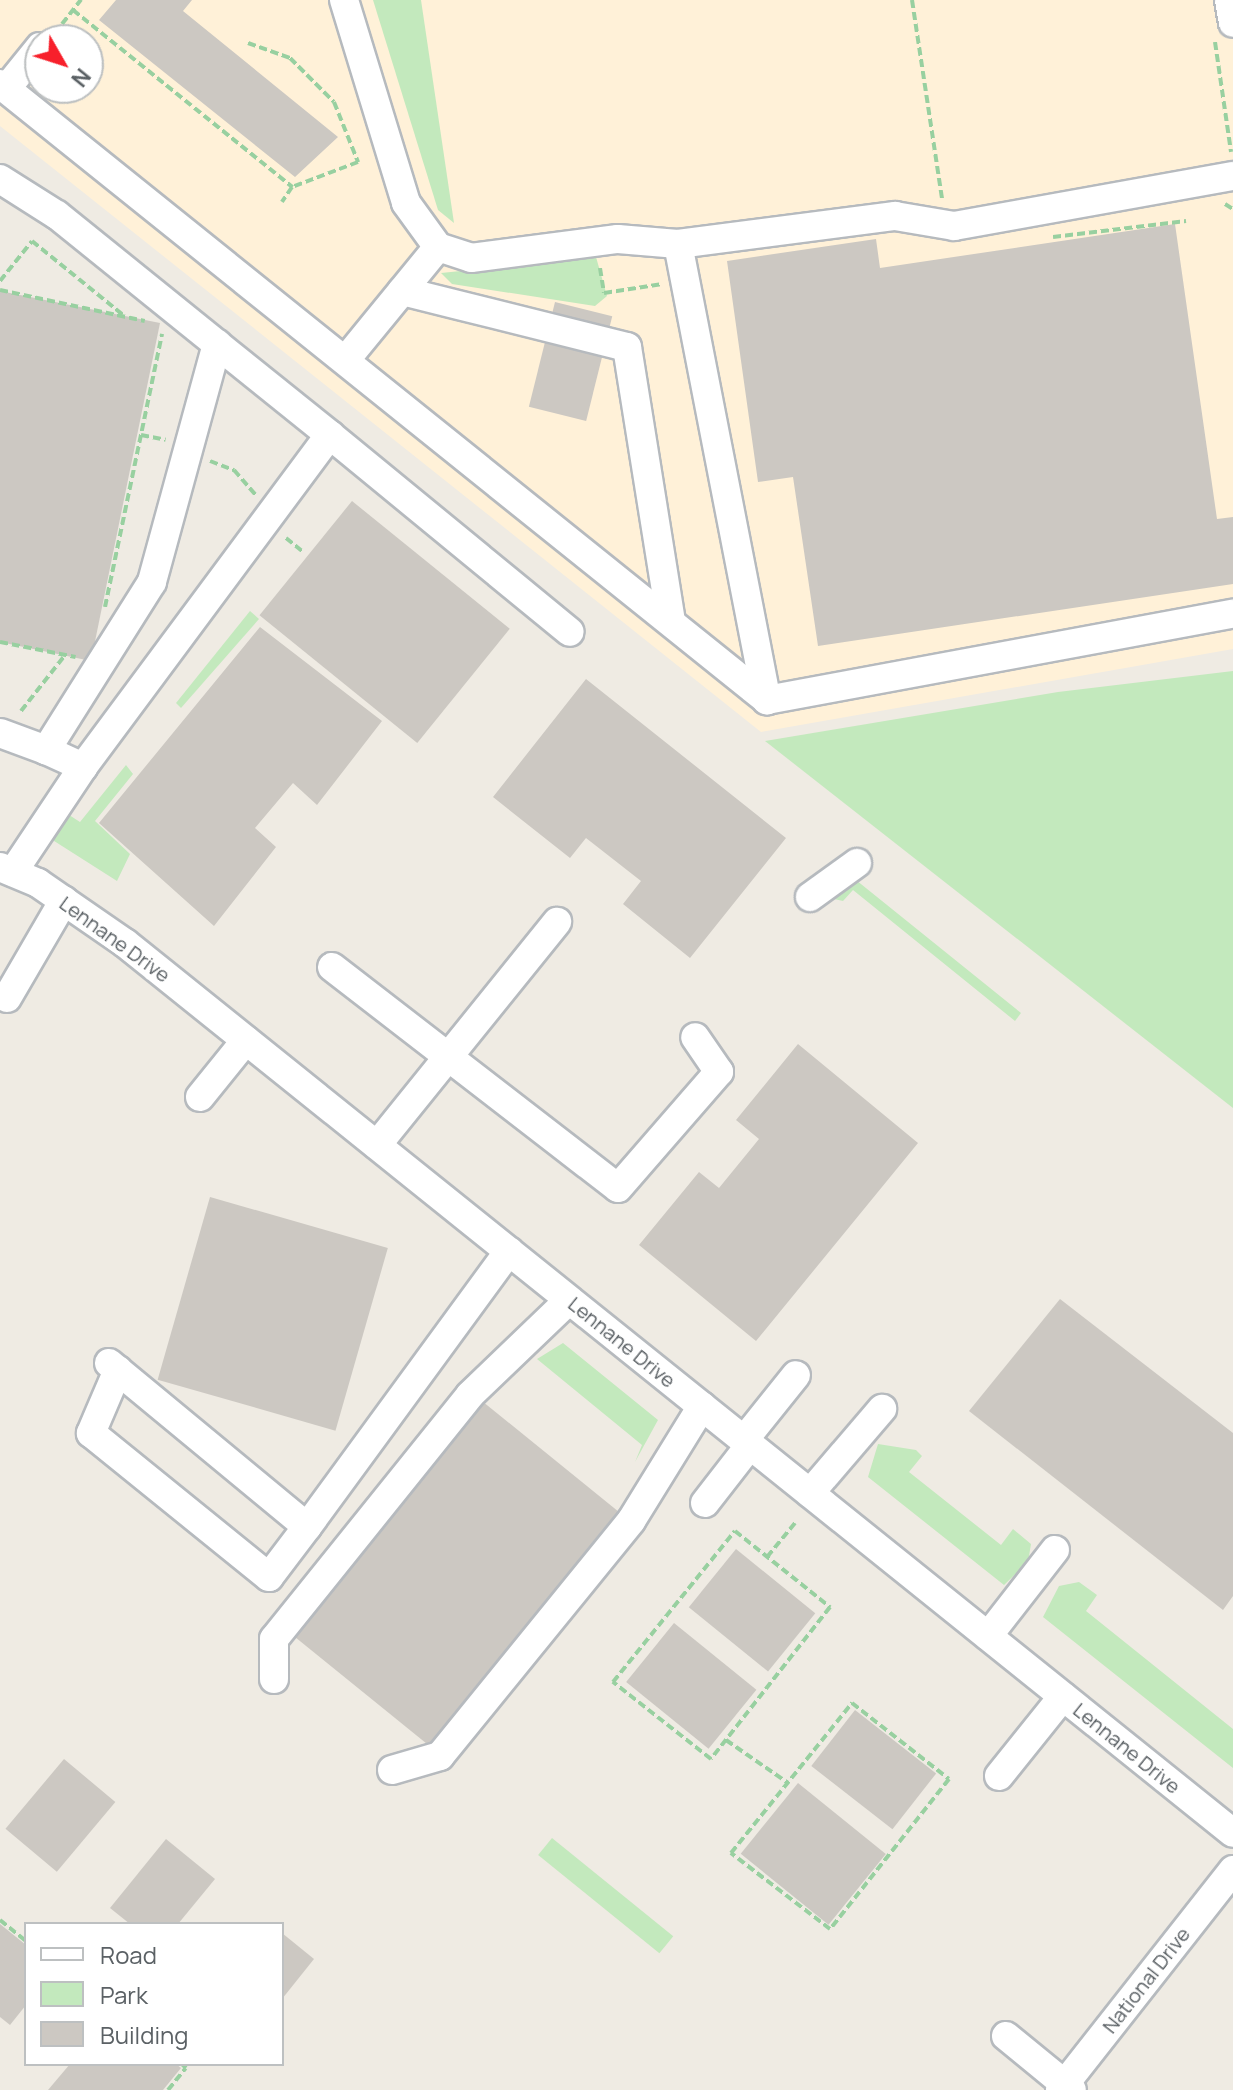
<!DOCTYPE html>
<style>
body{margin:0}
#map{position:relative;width:1233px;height:2090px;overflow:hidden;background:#efebe3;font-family:Manrope,sans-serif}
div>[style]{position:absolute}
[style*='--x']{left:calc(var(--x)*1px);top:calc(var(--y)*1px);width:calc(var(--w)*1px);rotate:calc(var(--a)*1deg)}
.commercial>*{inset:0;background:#fff1d8}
.green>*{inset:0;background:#c3e9bd;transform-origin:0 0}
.building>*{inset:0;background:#ccc8c2;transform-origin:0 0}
.path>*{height:4px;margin-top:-2px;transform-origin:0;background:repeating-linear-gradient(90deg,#98d0a0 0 8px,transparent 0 12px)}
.roads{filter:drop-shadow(2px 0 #b6babe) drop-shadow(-2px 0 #b6babe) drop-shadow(0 2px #b6babe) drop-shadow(0 -2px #b6babe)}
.minor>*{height:28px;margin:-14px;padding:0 14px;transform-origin:14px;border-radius:14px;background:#fff}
span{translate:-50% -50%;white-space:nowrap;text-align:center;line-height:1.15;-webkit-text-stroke:8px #fff;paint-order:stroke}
.street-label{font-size:20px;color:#5b6165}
.legend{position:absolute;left:24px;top:1922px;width:260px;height:144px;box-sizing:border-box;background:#fff;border:2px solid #bdc0c1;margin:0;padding:10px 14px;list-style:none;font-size:24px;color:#5b6165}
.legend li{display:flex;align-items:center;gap:16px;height:40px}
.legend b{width:40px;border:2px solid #bdc0c1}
.north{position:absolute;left:24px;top:24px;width:80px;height:80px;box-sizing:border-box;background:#fff;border:2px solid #bdc0c1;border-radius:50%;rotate:129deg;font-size:22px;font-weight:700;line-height:32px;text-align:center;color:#5b6165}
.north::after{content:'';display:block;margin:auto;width:28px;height:36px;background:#f7202b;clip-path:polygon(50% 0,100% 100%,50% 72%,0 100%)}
</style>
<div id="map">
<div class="commercial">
<div style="clip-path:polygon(evenodd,0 0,1233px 0,1233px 649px,761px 732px,0 126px,0 0,40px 40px,88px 40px,88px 88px,40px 88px,40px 40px)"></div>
</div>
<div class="green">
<div style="clip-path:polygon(373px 0,421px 0,454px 223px,438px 210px)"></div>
<div style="clip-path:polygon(596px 257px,607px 296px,595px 306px,452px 284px,441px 273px)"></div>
<div style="clip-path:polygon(250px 611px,259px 619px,181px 708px,176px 703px)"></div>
<div style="clip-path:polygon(1233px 671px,1233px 1108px,765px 741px,1058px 692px)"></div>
<div style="clip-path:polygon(126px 765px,133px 774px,95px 821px,130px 854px,117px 881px,51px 839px,66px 813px,80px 822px)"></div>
<div style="clip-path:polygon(851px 876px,1021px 1013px,1015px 1021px,853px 890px,843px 901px,834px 899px)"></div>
<div style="clip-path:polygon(563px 1343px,658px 1420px,635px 1462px,642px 1445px,537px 1359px)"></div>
<div style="clip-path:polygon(878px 1444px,916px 1450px,922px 1456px,909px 1472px,1001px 1545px,1013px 1529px,1031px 1544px,1028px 1562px,1004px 1585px,868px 1477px)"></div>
<div style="clip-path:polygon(1079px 1582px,1097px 1595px,1086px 1611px,1233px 1729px,1233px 1768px,1043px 1617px,1059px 1586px)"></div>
<div style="left:552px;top:1838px;width:156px;height:22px;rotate:39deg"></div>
</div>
<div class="building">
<div style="clip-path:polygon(116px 0,192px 0,183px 11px,338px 137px,295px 177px,99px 20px)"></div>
<div style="clip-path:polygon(1175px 224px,1217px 519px,1233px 517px,1233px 584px,818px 646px,793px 477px,758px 482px,727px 261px,876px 239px,880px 268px)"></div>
<div style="clip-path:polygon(0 291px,160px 323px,91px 661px,0 642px)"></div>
<div style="left:555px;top:302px;width:59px;height:108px;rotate:14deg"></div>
<div style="left:352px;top:501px;width:203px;height:147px;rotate:39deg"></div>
<div style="clip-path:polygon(260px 627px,382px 721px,317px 805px,293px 783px,255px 828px,276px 847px,214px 926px,99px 823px)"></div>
<div style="clip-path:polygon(586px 679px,786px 838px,690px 958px,623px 904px,641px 881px,586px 838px,570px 858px,493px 797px)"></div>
<div style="clip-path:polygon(798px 1044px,918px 1143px,756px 1341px,639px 1245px,699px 1172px,719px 1188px,759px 1139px,736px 1120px)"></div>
<div style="left:210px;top:1197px;width:185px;height:190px;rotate:16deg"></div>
<div style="clip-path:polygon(1060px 1299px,1233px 1433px,1233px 1596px,1223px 1610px,969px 1411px)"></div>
<div style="left:477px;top:1397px;width:193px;height:301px;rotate:39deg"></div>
<div style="left:736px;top:1549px;width:102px;height:75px;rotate:39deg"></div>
<div style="left:674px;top:1623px;width:106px;height:76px;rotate:39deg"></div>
<div style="left:855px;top:1710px;width:103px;height:71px;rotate:38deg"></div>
<div style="left:64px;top:1759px;width:67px;height:91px;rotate:40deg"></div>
<div style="left:798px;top:1783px;width:113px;height:91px;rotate:39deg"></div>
<div style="clip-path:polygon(166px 1839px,215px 1879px,178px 1924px,130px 1924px,110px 1908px)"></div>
<div style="clip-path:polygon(0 1924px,26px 1945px,26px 2005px,10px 2025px,0 2017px)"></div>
<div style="clip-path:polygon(282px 1933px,314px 1959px,282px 1999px)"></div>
<div style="clip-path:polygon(70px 2064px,176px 2064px,181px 2068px,163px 2090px,48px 2090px)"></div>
</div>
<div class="path">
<div style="--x:912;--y:0;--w:201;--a:81.4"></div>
<div style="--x:73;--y:10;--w:282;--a:38.9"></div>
<div style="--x:62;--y:24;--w:31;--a:-52"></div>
<div style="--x:1215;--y:42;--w:111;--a:81.7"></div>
<div style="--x:248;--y:43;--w:45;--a:19.7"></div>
<div style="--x:290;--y:58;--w:62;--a:45"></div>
<div style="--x:334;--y:102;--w:65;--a:68.2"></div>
<div style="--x:358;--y:162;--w:71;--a:159.3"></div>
<div style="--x:292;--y:187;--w:18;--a:124"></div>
<div style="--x:1225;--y:204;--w:9;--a:32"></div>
<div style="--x:1053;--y:237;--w:134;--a:-6.9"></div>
<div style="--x:600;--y:268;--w:25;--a:81"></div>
<div style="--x:604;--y:293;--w:59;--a:-8.8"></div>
<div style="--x:0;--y:281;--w:51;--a:-51.3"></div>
<div style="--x:32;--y:241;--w:117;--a:39.1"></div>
<div style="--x:0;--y:290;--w:148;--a:12.1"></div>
<div style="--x:141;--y:435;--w:25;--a:11"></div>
<div style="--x:210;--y:461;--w:26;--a:21"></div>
<div style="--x:234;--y:470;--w:33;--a:49"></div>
<div style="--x:286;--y:538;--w:21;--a:39"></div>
<div style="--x:105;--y:607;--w:279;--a:-78.2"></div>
<div style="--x:0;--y:642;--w:77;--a:11.2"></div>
<div style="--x:21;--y:711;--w:71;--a:-51.8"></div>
<div style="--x:735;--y:1531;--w:122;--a:38.7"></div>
<div style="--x:830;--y:1607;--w:193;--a:128.1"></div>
<div style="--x:711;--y:1759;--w:125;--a:-141.8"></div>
<div style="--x:613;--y:1682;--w:194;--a:-51.1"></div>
<div style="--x:767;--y:1557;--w:44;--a:-50.5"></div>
<div style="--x:852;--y:1703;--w:123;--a:38.1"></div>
<div style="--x:949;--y:1779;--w:191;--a:128.4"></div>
<div style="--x:830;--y:1929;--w:125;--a:-142.5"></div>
<div style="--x:731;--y:1853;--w:193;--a:-51.1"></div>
<div style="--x:726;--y:1740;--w:75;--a:34.7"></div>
<div style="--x:0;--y:1920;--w:33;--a:39"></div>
<div style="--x:168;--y:2090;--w:28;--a:-51"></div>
<div style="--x:186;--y:2068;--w:6;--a:-135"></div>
</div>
<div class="roads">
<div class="minor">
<div style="--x:344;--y:0;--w:212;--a:73"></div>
<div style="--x:406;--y:203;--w:54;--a:54"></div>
<div style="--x:438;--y:247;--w:35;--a:18"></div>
<div style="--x:471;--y:258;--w:148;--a:-7.4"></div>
<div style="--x:618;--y:239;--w:60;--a:4.8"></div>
<div style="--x:678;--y:244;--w:219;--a:-7.4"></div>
<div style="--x:895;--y:216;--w:60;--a:9.6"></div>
<div style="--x:954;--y:226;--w:283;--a:-10.2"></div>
<div style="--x:1229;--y:0;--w:23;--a:80"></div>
<div style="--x:0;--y:84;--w:984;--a:38.77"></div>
<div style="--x:767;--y:700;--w:474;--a:-10.5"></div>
<div style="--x:6;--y:89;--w:54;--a:-51"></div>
<div style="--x:0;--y:179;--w:67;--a:32.3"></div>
<div style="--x:57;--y:215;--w:206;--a:38.9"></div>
<div style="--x:217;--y:344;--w:247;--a:105.3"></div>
<div style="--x:152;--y:582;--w:199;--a:122.2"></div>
<div style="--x:46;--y:750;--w:49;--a:-159.7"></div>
<div style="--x:678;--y:244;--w:465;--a:79"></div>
<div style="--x:402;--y:291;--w:232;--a:14"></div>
<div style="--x:627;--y:347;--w:278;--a:80.9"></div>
<div style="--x:348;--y:357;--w:142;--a:-50.7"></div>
<div style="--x:330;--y:435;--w:310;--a:39.4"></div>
<div style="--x:46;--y:750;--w:41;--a:24.7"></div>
<div style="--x:83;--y:767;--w:414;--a:-53.4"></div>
<div style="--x:330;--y:435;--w:145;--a:-141.2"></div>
<div style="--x:0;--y:867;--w:41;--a:22.8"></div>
<div style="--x:38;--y:883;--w:106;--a:34.6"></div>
<div style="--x:125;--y:943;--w:1421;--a:38.77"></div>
<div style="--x:13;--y:872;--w:126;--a:-56.3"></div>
<div style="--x:810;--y:897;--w:58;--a:-35.9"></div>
<div style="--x:332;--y:967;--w:361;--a:37.7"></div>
<div style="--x:618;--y:1188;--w:154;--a:-49"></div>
<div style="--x:719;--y:1072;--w:42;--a:-124.4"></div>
<div style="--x:7;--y:998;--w:113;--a:-59.8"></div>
<div style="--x:200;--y:1097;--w:73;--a:-51.1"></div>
<div style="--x:377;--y:1145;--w:287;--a:-51.1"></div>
<div style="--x:109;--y:1363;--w:257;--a:39.6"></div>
<div style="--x:307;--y:1527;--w:342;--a:-53.8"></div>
<div style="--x:118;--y:1370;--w:69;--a:113.2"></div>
<div style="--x:91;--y:1433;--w:229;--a:39"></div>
<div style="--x:269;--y:1577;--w:63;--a:-52.8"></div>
<div style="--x:744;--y:1440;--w:83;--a:-51.3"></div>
<div style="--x:810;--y:1493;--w:111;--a:-49.4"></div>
<div style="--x:705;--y:1503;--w:73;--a:-52.2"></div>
<div style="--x:988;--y:1636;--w:109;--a:-52.1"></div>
<div style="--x:274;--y:1679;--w:40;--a:-90"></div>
<div style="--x:274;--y:1639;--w:313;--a:-51.2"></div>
<div style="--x:470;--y:1395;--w:137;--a:-43.8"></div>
<div style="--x:392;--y:1770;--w:50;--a:-16.3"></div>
<div style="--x:440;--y:1756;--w:303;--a:-50.9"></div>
<div style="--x:631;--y:1521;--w:135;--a:-58.3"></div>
<div style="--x:999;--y:1776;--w:102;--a:-51.3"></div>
<div style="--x:1006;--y:2036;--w:85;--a:39.3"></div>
<div style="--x:1060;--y:2090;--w:280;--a:-51.8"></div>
</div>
</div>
<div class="street-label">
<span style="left:115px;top:939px;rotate:36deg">Lennane Drive</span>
<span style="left:622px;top:1342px;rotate:39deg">Lennane Drive</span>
<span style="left:1127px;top:1748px;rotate:39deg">Lennane Drive</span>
<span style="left:1146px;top:1980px;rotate:-52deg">National Drive</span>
</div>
<ul class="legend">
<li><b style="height:10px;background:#fff"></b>Road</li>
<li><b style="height:22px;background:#c3e9bd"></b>Park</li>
<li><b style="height:22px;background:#ccc8c2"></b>Building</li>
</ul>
<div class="north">N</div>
</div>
